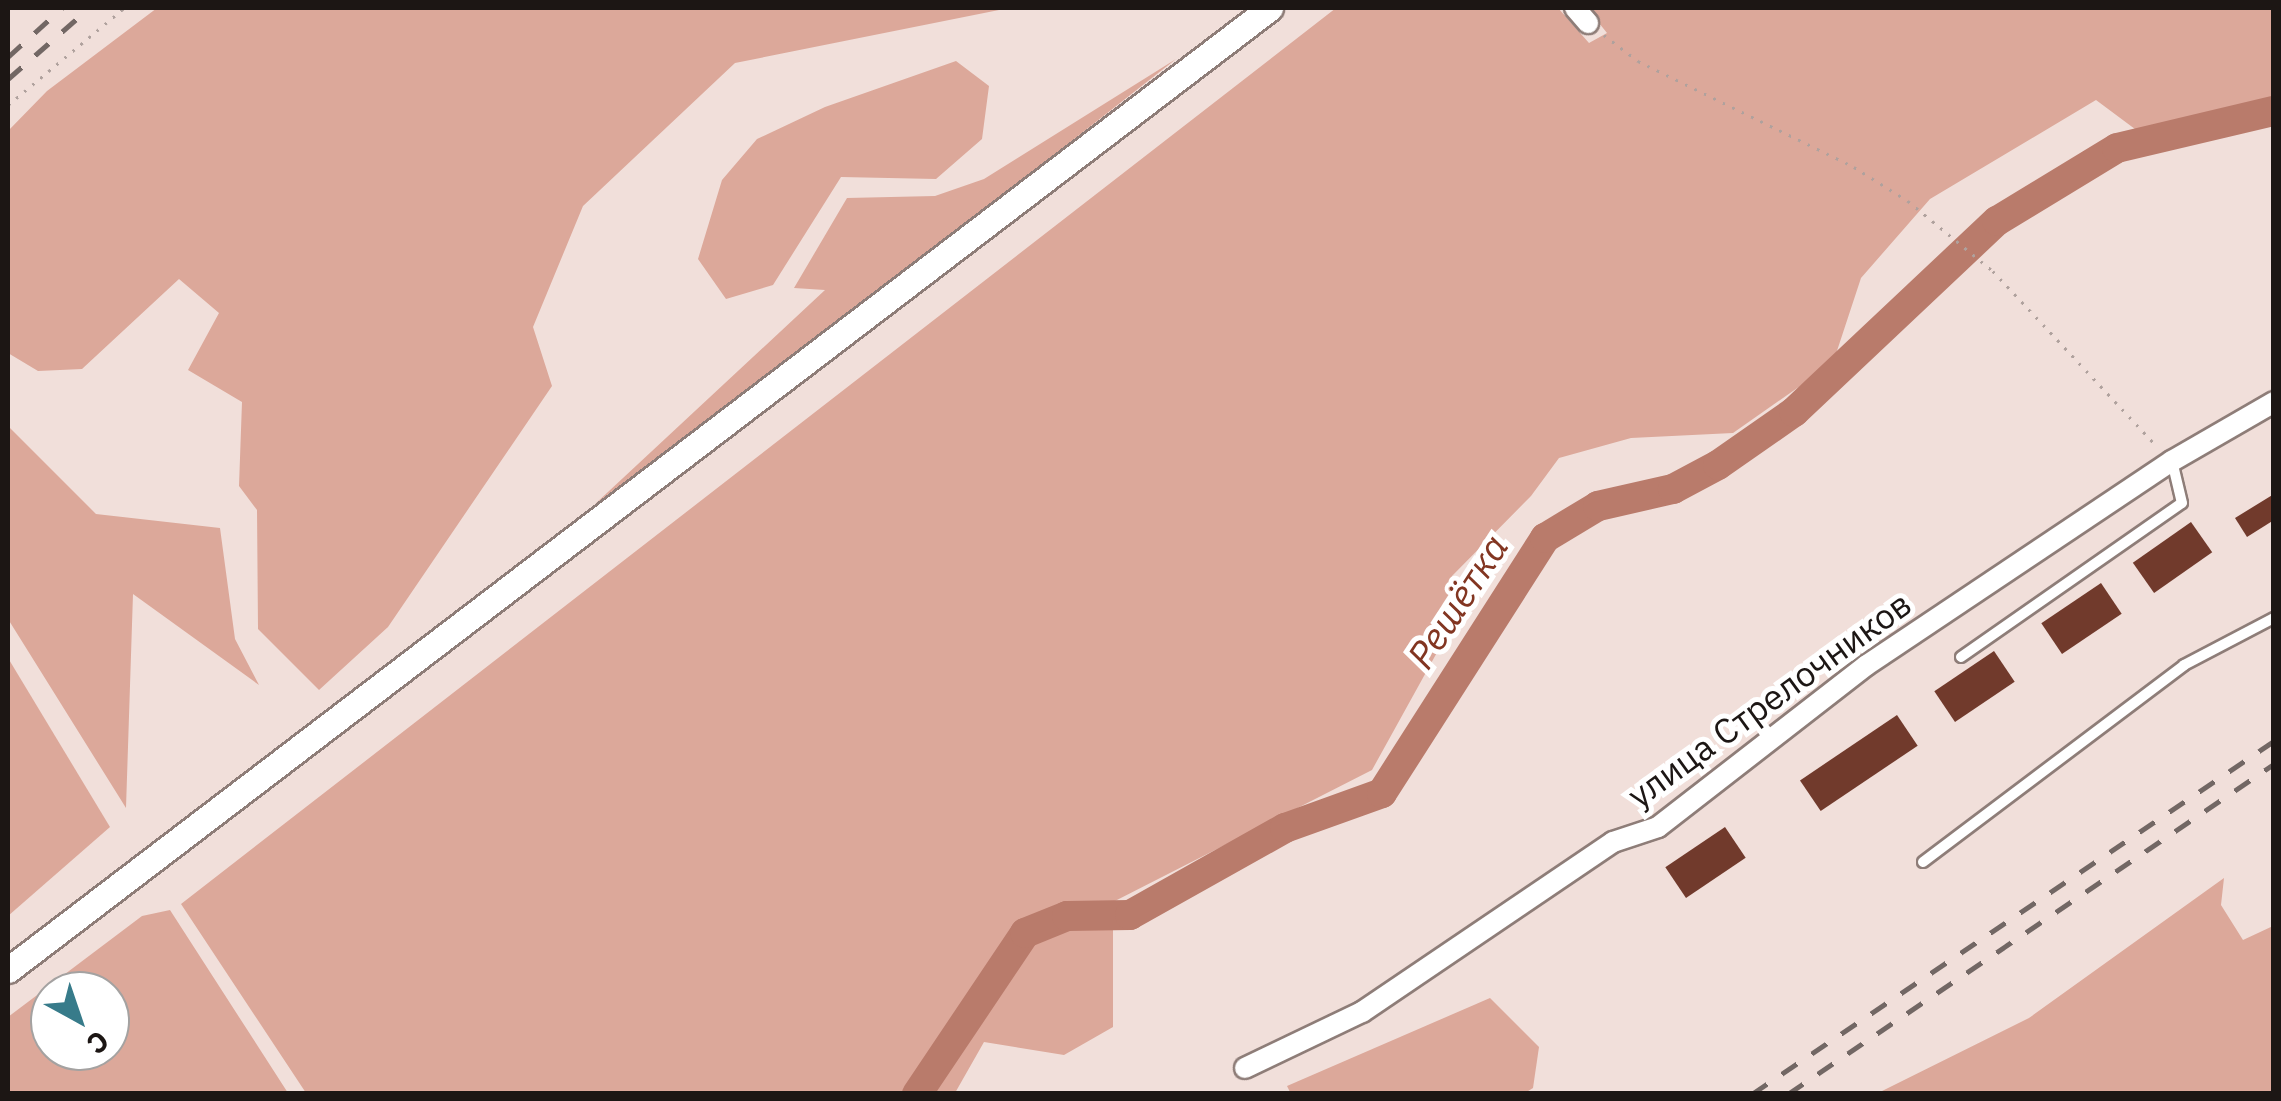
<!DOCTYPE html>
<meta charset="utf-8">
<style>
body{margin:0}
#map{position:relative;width:2281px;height:1101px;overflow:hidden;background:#f1dfda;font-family:"IBM Plex Sans",sans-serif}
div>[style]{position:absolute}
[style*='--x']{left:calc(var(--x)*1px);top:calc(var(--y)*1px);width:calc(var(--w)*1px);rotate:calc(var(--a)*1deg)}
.green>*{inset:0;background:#dca89a}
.river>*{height:30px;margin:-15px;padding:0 15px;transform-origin:15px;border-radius:15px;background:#b97b6b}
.building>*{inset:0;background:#713a2c;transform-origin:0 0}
.path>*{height:2.5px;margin-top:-1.25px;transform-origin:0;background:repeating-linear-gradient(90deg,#afa19d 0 2.5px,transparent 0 10.5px)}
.roads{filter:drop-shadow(2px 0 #8e7d78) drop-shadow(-2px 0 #8e7d78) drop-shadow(0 2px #8e7d78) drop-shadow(0 -2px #8e7d78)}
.service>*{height:10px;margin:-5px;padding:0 5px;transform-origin:5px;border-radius:5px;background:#fff}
.minor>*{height:20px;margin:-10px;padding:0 10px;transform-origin:10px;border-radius:10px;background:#fff}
.tertiary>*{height:25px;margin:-12.5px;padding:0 12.5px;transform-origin:12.5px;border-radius:12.5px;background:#fff}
.rail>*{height:5px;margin-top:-2.5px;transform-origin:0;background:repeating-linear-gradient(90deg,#726764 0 18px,transparent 0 36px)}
span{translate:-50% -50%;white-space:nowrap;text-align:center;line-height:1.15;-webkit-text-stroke:10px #fff;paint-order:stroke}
.street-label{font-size:35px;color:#1c1614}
.water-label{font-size:38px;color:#823521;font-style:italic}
.frame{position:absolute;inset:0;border:10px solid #1c1614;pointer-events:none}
.north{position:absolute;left:30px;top:971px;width:100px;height:100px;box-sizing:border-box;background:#fff;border:2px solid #a4a2a1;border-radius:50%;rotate:140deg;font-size:28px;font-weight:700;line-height:40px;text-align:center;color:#1c1614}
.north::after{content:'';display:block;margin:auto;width:35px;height:45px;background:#377b8a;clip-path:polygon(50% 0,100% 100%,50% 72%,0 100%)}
</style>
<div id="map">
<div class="green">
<div style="clip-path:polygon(157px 8px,1009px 8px,735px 63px,583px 206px,533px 327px,552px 386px,388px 627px,319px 690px,258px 629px,257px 510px,239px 486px,242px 402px,188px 370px,219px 313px,179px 279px,82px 369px,38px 371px,8px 353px,8px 131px,47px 91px)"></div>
<div style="clip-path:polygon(1336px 8px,1558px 8px,1589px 43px,1607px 33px,1587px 8px,2273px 8px,2273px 101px,2143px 135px,2096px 100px,1930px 199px,1861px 278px,1833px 363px,1733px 433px,1631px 438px,1559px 458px,1531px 496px,1452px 576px,1445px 638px,1372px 770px,1113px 902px,1113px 1027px,1064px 1055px,984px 1042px,955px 1093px,306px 1093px,181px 904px)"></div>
<div style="clip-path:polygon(1176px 59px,906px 271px,594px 505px,825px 290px,794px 288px,847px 198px,935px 196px,984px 179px)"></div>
<div style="clip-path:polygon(956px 61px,989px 86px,982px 139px,936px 179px,841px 177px,773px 285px,726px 299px,698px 259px,722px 180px,757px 139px,825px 107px)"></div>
<div style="clip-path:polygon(8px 426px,96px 514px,220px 528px,235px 639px,259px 685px,133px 594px,126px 808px,8px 619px)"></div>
<div style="clip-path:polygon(8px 658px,110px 827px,8px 916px)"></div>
<div style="clip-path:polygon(2224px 878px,2221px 905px,2243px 940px,2273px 926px,2273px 1093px,1878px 1093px,2029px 1018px)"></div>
<div style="clip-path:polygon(evenodd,170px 910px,288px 1093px,8px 1093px,8px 1017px,142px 916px,170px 910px,50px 991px,110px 991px,110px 1051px,50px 1051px,50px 991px)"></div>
<div style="clip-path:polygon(1490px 998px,1539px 1047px,1533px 1088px,1525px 1093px,1291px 1094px,1287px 1086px)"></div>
</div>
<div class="river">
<div style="--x:917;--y:1094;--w:194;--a:-56.1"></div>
<div style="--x:1025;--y:933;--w:45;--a:-22"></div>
<div style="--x:1067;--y:916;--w:63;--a:-0.9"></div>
<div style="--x:1130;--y:915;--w:178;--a:-29.3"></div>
<div style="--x:1285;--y:828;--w:103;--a:-19.8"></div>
<div style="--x:1382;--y:793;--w:303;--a:-57.4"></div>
<div style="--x:1545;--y:538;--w:62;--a:-31.1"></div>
<div style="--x:1598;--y:506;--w:77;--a:-12.8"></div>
<div style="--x:1673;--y:489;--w:51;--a:-28.1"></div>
<div style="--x:1718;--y:465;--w:93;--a:-34.9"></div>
<div style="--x:1794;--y:412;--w:279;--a:-43.3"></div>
<div style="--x:1997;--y:221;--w:140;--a:-31.3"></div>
<div style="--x:2117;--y:148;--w:161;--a:-13.3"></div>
</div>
<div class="building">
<div style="clip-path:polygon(2274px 494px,2274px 520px,2247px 537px,2235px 518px)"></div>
<div style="left:2191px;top:522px;width:37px;height:71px;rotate:55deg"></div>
<div style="left:2101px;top:583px;width:37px;height:72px;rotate:56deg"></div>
<div style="left:1994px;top:651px;width:37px;height:72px;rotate:56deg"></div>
<div style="left:1897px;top:715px;width:37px;height:117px;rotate:56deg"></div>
<div style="left:1725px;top:827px;width:37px;height:72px;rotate:56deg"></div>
</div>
<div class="path">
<div style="--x:1604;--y:35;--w:43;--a:37.4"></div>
<div style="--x:1638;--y:61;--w:241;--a:26.1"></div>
<div style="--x:1854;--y:167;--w:64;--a:32.2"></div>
<div style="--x:1908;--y:201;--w:110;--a:39.5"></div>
<div style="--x:1993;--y:271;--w:240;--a:46.9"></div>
<div style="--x:8;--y:105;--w:151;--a:-39.9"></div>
</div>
<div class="roads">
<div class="service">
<div style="--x:1961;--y:657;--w:269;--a:-34.9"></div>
<div style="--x:2182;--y:503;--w:43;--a:-103.4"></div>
<div style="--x:1923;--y:862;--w:327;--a:-37"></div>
<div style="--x:2184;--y:665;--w:102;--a:-27.6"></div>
</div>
<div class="minor">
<div style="--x:1575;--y:8;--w:20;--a:49"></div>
<div style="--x:1245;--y:1068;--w:130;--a:-25.6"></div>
<div style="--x:1362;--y:1012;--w:303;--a:-34.1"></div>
<div style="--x:1613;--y:842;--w:47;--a:-18.4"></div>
<div style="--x:1658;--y:827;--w:264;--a:-37.8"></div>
<div style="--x:1867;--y:665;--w:367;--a:-33.8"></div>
<div style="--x:2172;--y:461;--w:118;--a:-30"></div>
</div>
<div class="tertiary">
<div style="--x:8;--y:970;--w:1587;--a:-37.32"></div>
</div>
</div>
<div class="rail">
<div style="--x:8;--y:57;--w:73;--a:-42.2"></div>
<div style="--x:8;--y:79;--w:108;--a:-41.2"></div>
<div style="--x:1752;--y:1094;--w:630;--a:-34.07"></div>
<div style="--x:1788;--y:1094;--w:587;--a:-34.18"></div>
</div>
<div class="street-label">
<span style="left:1769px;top:699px;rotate:-36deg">улица Стрелочников</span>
</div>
<div class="water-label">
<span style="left:1457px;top:601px;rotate:-57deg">Решётка</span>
</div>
<div class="frame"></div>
<div class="north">С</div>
</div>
